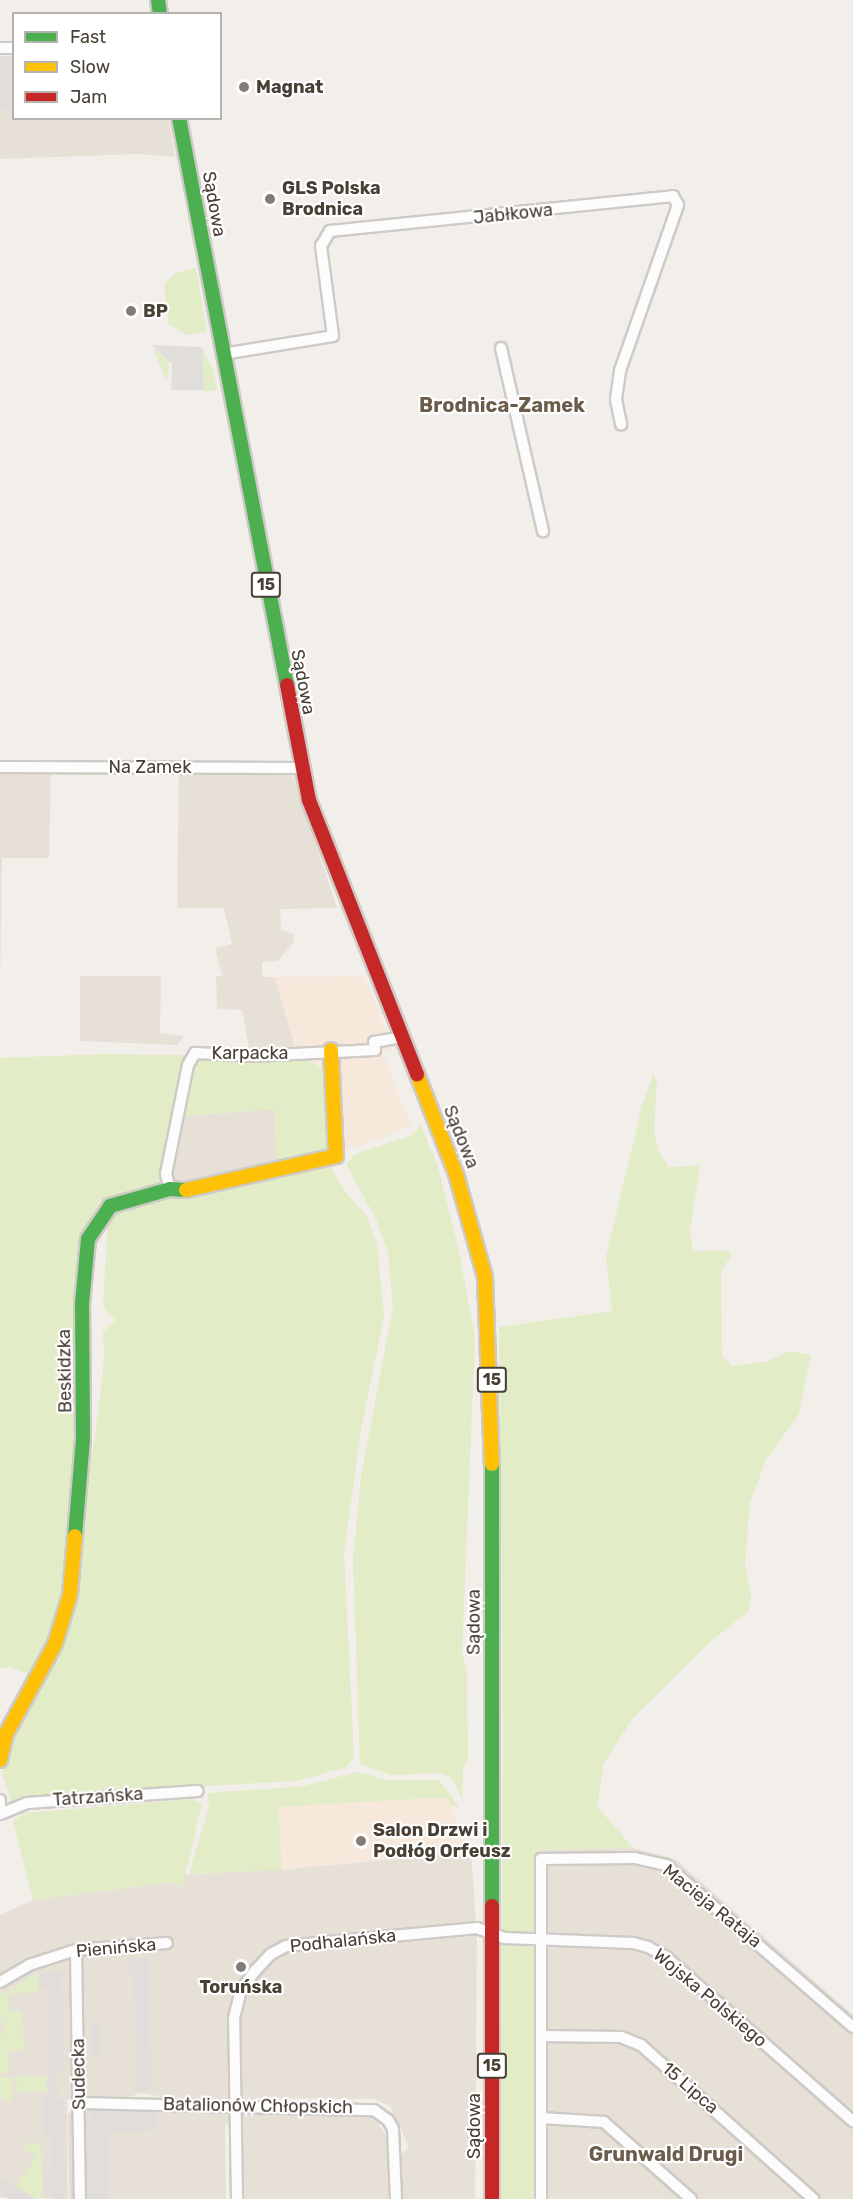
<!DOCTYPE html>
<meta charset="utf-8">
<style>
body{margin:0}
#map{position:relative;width:853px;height:2199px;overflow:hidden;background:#f2eeea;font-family:Rubik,sans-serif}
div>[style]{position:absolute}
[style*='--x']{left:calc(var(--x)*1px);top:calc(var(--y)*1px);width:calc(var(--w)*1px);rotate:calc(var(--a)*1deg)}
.residential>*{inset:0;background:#e6e0d7}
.commercial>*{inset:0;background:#f6e8db}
.industrial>*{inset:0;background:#e2ddd8;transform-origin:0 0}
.green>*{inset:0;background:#e2edc7;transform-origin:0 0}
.parking>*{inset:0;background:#e1ddda;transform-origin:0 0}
.roads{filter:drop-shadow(2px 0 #cecac6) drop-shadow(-2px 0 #cecac6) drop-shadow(0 2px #cecac6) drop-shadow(0 -2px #cecac6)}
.street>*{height:10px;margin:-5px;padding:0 5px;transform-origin:5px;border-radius:5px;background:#fdfcfc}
.fast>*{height:14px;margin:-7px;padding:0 7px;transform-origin:7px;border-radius:7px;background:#4caf50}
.slow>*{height:14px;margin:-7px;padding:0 7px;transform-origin:7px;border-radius:7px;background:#ffc107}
.jam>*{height:14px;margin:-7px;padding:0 7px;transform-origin:7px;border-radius:7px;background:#c62828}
.dots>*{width:16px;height:16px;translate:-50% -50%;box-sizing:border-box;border:3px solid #fff;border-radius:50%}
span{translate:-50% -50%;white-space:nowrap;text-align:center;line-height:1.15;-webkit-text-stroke:4.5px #fff;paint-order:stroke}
.shield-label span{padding:2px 4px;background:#fff;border:2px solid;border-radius:4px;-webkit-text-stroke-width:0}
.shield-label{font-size:16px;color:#483f35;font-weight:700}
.poi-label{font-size:18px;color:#483f35;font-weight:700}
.left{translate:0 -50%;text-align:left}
.street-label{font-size:18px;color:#483f35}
.neighbourhood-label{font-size:20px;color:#6c5c4b;font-weight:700}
.legend{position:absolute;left:12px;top:12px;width:210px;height:108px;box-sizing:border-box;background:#fff;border:2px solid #b6b2ae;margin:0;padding:8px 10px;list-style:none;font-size:18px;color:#483f35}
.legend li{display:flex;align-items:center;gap:12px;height:30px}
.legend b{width:30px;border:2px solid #b6b2ae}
</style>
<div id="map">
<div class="residential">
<div style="clip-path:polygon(0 110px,13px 110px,14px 118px,169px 119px,175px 157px,138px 154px,0 159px)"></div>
<div style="clip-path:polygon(0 771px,51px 772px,49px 858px,2px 858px,0 988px)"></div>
<div style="clip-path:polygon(179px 772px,293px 774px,337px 908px,280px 909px,281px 930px,294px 934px,294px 942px,278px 961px,262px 962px,262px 977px,275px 977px,296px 1049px,249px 1048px,242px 1010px,217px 1009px,216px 976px,222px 976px,215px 948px,232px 944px,224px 908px,177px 908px)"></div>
<div style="clip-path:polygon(80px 976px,161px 976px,160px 1033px,184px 1036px,177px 1045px,80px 1041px)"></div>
<div style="clip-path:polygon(275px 1109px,276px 1156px,280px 1165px,178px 1186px,170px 1183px,168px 1175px,182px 1116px)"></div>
<div style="clip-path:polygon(633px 1848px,675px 1859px,853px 2015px,853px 2199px,534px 2199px,536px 1850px)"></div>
<div style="clip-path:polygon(471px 1850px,477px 1939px,475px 2199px,402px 2199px,401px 2154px,409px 2147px,390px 2106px,373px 2099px,256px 2098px,256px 2110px,364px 2114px,378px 2123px,388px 2139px,390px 2199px,244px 2199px,243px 2124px,225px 2123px,226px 2199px,87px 2199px,85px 2113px,89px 2109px,159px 2108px,158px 2096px,141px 2093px,129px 2097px,67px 2099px,68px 2199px,0 2197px,0 1915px,33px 1900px,172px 1882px,182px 1888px,185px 1875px,335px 1865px)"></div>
</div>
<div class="commercial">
<div style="clip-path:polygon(364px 976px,393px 1047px,383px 1053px,411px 1126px,342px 1152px,325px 1071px,295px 1047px,275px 977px)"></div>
<div style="clip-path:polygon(448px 1797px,468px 1850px,282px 1870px,278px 1807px)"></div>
</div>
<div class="industrial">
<div style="left:0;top:56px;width:13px;height:54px"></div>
</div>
<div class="green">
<div style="clip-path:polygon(196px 268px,207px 332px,187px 335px,169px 324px,164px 285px,175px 273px)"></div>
<div style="clip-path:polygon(202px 347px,213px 370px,217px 390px,204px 392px)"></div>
<div style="clip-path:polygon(153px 348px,169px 360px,168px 379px,164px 376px)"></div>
<div style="clip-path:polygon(104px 1054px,188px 1055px,168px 1194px,275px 1178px,329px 1165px,347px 1194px,366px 1215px,377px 1243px,384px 1316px,361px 1430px,344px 1553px,354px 1757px,347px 1767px,297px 1781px,102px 1792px,12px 1804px,3px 1776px,5px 1751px,56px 1652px,84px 1477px,94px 1444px,104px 1360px,103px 1332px,115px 1320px,103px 1307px,109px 1204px,88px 1226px,79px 1449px,60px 1617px,33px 1676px,10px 1667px,0 1669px,0 1058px)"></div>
<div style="clip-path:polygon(301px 1055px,325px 1071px,332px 1136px,326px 1154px,280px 1165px,276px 1156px,275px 1109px,182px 1116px,195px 1058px)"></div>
<div style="clip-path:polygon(653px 1075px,657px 1082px,654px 1131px,659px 1152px,669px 1167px,700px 1165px,690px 1231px,693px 1251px,730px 1251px,731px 1255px,721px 1272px,722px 1356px,732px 1366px,769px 1361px,788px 1351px,811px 1355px,799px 1414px,766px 1460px,750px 1502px,745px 1564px,751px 1593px,749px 1611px,711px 1641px,633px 1718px,604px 1763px,597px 1806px,633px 1848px,536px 1850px,534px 2199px,500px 2199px,503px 1737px,499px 1327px,612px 1311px,606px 1257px,642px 1105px)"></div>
<div style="clip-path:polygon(421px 1125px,438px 1167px,459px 1252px,475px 1336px,462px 1653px,467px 1671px,468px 1760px,463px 1768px,462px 1799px,451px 1778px,441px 1773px,391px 1775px,360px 1764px,353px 1560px,361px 1475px,393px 1308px,388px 1253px,376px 1219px,346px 1164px,355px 1154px,410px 1136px)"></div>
<div style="clip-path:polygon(357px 1772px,388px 1780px,439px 1780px,459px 1807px,452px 1807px,447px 1797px,278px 1807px,282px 1870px,189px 1874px,209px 1806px,208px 1793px,304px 1786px)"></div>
<div style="clip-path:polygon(192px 1799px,202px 1804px,182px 1888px,172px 1882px,33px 1900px,13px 1822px,23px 1813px)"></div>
<div style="clip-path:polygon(38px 1973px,38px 1992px,9px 1994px,9px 2010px,22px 2011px,24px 2050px,9px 2050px,9px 2073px,0 2073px,0 2036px,6px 2024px,0 2020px,0 1995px)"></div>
<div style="left:46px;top:2076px;width:16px;height:29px;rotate:90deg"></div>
<div style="clip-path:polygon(0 2077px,13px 2077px,13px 2094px,9px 2101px,0 2097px)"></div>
<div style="clip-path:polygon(24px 2143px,41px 2143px,42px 2194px,38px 2199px,15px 2186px,34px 2160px,35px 2155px,23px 2148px)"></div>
</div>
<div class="parking">
<div style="clip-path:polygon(152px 345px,202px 347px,204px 390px,171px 390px,172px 364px)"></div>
<div style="clip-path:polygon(149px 1958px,151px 2091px,136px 2091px,134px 1976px,127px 1974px,127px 1959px)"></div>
<div style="clip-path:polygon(62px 1971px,64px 2070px,57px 2071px,58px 2100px,64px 2100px,65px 2199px,51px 2199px,51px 2194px,44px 2194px,44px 2170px,51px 2169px,50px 2134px,43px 2134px,43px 2096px,49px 2095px,48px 1988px,42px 1988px,41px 1975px)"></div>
<div style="clip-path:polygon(92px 2022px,99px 2022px,100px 2055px,91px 2056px)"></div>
<div style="clip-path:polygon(156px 2109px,157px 2130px,108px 2132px,108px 2199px,87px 2199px,86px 2119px,94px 2118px,93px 2110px)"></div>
<div style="left:74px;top:2113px;width:86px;height:6px;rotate:89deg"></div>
<div style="clip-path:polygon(0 2177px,15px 2186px,35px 2199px,9px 2199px,0 2193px)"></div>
</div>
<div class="roads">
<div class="street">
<div style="--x:0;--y:48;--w:14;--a:0"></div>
<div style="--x:501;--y:348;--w:188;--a:77.1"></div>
<div style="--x:223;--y:354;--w:111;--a:-9.3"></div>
<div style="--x:333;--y:336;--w:91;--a:-97.6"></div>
<div style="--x:321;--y:246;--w:17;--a:-59"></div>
<div style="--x:330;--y:231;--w:345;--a:-5.8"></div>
<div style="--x:673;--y:196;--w:10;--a:61"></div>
<div style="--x:678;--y:205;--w:176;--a:109.3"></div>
<div style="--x:620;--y:371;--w:29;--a:98"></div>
<div style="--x:616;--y:400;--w:25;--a:78"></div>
<div style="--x:0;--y:767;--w:301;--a:0.2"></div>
<div style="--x:170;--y:1189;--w:16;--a:-105"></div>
<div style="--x:166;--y:1174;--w:111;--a:-78.6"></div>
<div style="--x:188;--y:1065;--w:14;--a:-60"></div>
<div style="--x:195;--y:1053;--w:59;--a:2.9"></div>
<div style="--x:254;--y:1056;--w:121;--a:-2.8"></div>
<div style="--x:375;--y:1050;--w:8;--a:-97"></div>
<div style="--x:374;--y:1042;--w:27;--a:-10"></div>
<div style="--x:0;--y:1800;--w:14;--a:90"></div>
<div style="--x:0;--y:1814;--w:29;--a:-22"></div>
<div style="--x:27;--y:1803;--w:171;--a:-4"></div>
<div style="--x:76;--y:1950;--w:249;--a:89.1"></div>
<div style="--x:0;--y:1982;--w:34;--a:-30"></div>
<div style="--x:29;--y:1965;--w:49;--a:-17.7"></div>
<div style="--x:76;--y:1950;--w:91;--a:-4.4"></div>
<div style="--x:541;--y:2036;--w:80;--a:0.7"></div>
<div style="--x:621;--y:2037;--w:22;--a:22"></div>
<div style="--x:641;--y:2045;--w:231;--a:41.8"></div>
<div style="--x:80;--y:2103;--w:294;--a:1.4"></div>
<div style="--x:374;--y:2110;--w:17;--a:36"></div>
<div style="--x:388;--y:2120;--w:10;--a:61"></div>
<div style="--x:393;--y:2129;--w:70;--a:87.5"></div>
<div style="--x:541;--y:2118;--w:63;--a:3.6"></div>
<div style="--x:604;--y:2122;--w:116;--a:41.5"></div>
<div style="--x:237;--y:2199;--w:181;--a:-90.9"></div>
<div style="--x:234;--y:2018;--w:29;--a:-76"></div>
<div style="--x:241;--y:1990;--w:24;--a:-54"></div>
<div style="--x:255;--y:1971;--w:23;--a:-47"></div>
<div style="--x:271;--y:1954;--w:17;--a:-28"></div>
<div style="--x:286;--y:1946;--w:192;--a:-5.4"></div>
<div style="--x:477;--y:1928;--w:30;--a:20"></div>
<div style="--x:505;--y:1938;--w:128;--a:2.2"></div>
<div style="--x:633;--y:1943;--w:16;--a:15"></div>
<div style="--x:648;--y:1947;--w:21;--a:29"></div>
<div style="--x:666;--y:1957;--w:249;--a:41.3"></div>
<div style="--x:541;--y:2199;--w:340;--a:-90"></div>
<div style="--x:541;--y:1859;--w:94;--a:-0.6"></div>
<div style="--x:635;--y:1858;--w:32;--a:13"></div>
<div style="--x:666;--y:1865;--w:247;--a:40.9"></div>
</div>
<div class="fast">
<div style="--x:158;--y:0;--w:14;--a:82"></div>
<div style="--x:179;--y:118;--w:577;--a:79.22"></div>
<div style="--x:492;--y:1464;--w:442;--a:90"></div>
<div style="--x:75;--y:1536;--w:97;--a:-85.3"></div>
<div style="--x:83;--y:1439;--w:135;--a:-90.4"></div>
<div style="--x:82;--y:1304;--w:65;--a:-84.7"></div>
<div style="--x:88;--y:1239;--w:40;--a:-56"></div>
<div style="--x:110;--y:1206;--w:62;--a:-15.8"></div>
<div style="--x:170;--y:1189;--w:16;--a:4"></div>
</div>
<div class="slow">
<div style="--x:417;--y:1074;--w:107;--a:68.7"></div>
<div style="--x:456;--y:1174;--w:107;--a:74.3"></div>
<div style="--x:485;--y:1277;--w:187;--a:87.9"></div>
<div style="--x:186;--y:1190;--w:154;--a:-12.8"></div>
<div style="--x:336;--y:1156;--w:106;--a:-92.7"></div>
<div style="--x:0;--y:1760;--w:27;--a:-77"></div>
<div style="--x:6;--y:1734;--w:102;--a:-61.4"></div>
<div style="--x:55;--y:1644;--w:51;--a:-73"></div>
<div style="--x:70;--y:1595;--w:59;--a:-85.2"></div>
</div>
<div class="jam">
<div style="--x:287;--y:685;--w:117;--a:79.2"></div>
<div style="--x:309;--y:800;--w:295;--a:68.5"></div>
<div style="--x:492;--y:1906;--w:293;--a:90"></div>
</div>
</div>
<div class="dots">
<div style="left:244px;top:87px;background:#847c74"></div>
<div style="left:270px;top:199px;background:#847c74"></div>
<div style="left:131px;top:311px;background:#847c74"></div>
<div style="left:361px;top:1841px;background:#847c74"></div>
<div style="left:241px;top:1967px;background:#847c74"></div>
</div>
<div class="shield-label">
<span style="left:266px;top:585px">15</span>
<span style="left:492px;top:1380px">15</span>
<span style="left:492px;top:2066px">15</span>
</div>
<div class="poi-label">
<span class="left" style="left:256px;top:87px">Magnat</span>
<span class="left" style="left:282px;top:199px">GLS Polska<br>Brodnica</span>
<span class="left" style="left:143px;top:311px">BP</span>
<span class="left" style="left:373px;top:1841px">Salon Drzwi i<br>Podłóg Orfeusz</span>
<span style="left:241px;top:1987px">Toruńska</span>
</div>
<div class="street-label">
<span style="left:214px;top:204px;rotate:80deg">Sądowa</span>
<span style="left:513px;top:214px;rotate:-6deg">Jabłkowa</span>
<span style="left:303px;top:682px;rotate:79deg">Sądowa</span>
<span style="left:150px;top:767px">Na Zamek</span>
<span style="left:250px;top:1053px">Karpacka</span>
<span style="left:461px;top:1137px;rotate:68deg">Sądowa</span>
<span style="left:65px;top:1371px;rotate:-91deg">Beskidzka</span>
<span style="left:474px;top:1622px;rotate:-90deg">Sądowa</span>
<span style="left:98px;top:1797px;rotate:-4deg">Tatrzańska</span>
<span style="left:712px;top:1906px;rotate:39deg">Macieja Rataja</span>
<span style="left:343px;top:1941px;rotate:-6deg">Podhalańska</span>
<span style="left:116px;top:1948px;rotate:-5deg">Pienińska</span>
<span style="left:710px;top:1998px;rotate:40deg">Wojska Polskiego</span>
<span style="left:79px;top:2074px;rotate:-91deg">Sudecka</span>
<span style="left:690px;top:2088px;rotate:41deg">15 Lipca</span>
<span style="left:258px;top:2106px;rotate:1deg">Batalionów Chłopskich</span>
<span style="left:474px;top:2126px;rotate:-90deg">Sądowa</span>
</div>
<div class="neighbourhood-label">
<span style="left:502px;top:405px">Brodnica-Zamek</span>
<span style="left:666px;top:2154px">Grunwald Drugi</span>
</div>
<ul class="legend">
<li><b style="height:8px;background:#4caf50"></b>Fast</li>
<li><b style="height:8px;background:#ffc107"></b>Slow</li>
<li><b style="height:8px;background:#c62828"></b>Jam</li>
</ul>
</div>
